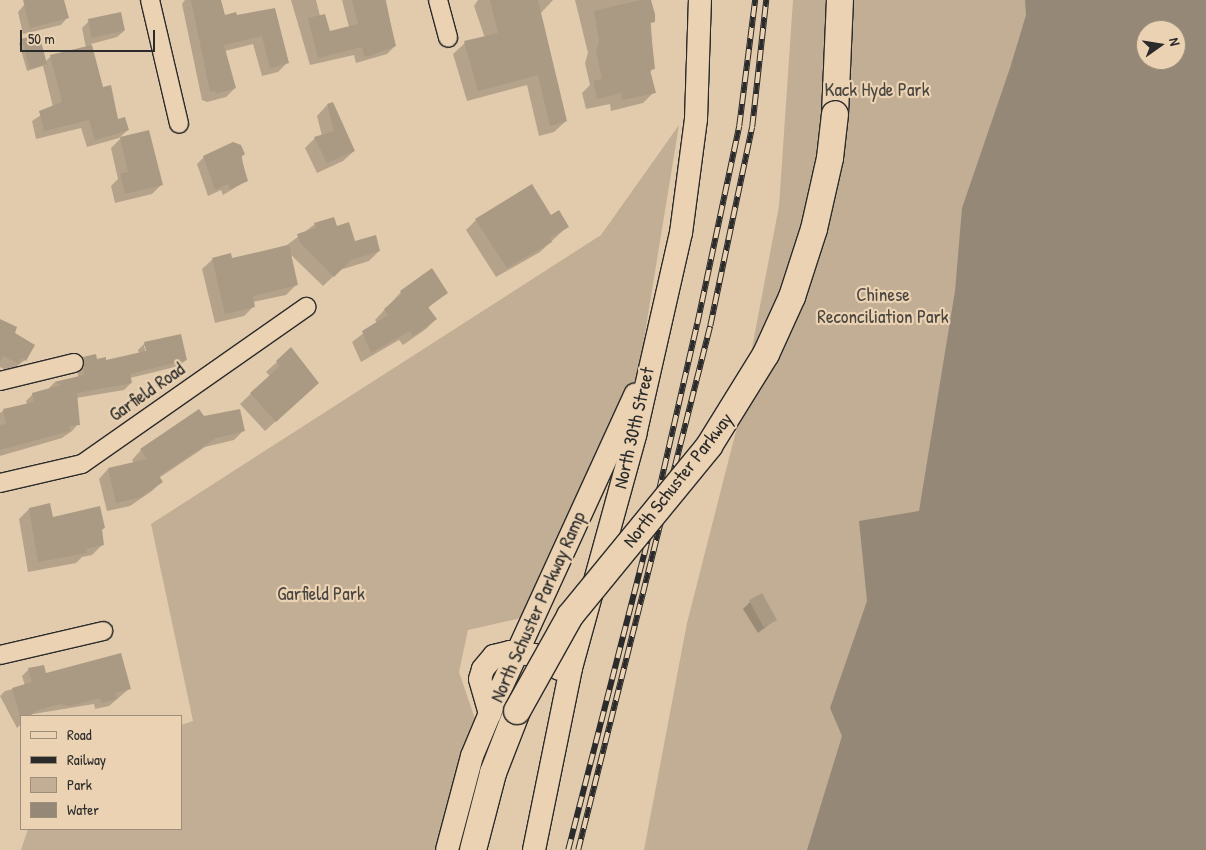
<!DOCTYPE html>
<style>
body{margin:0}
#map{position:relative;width:1206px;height:850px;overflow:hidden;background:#e2cbad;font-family:"Patrick Hand",sans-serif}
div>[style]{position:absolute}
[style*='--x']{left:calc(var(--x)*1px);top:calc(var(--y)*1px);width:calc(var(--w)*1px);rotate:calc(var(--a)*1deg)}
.green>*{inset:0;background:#c1ae95}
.water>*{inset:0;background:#958877}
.shadow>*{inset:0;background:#0003}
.building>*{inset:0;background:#aa9a84;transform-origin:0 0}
.roads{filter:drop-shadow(1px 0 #2b2b2b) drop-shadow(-1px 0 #2b2b2b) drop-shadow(0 1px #2b2b2b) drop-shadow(0 -1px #2b2b2b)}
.minor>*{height:18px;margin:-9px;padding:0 9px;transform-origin:9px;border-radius:9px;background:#ead2b2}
.major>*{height:22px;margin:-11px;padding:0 11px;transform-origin:11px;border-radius:11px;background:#ead2b2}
.highway>*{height:26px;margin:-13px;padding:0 13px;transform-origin:13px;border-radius:13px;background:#ead2b2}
.rail>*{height:5.5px;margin-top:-2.75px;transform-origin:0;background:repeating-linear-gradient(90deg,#ead2b2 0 11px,#2b2b2b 0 22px);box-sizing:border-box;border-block:1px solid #2b2b2b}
.bridges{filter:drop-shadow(1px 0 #2b2b2b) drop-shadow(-1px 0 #2b2b2b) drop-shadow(0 1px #2b2b2b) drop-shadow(0 -1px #2b2b2b)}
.highway-bridge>*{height:26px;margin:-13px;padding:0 13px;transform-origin:13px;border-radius:13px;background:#ead2b2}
span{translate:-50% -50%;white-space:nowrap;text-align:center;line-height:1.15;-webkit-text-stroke:4.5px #ead2b2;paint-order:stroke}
.park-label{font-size:19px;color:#494540}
.street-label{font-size:19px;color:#2b2b2b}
.legend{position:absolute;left:20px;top:715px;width:162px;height:115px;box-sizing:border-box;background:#ead2b2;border:1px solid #9e8f7c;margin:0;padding:6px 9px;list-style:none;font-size:15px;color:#2b2b2b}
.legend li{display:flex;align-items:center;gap:10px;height:25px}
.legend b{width:25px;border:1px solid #9e8f7c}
.north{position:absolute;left:1136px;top:20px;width:50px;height:50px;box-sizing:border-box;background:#ead2b2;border:1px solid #9e8f7c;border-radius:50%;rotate:77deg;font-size:14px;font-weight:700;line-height:20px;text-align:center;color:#2b2b2b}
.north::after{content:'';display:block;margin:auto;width:18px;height:22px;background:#2b2b2b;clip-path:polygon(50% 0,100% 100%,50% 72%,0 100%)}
.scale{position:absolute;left:20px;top:30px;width:135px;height:22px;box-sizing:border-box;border:2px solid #2b2b2b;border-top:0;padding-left:6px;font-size:15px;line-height:18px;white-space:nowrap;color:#2b2b2b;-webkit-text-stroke:4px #ead2b2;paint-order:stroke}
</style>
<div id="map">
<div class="green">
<div style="clip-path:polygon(793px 0,1081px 0,837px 850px,644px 850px,687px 623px,737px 427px,779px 206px)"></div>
<div style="clip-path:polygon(679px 125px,639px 370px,556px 560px,526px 617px,468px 630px,459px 672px,475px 719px,440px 850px,21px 850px,28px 829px,181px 829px,181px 725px,193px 721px,151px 524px,601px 235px)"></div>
</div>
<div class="water">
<div style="clip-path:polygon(evenodd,1025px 0,1206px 0,1206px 850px,807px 850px,842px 736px,830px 708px,867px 601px,859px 521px,919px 511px,955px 291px,962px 208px,1010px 68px,1026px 15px,1025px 0,1146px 30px,1176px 30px,1176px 60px,1146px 60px,1146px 30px)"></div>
</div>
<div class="shadow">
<div style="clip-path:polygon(46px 0,63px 0,67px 18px,61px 25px,23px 34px,18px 12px,24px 5px)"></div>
<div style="clip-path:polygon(185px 0,220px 0,224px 16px,236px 17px,274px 9px,287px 63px,278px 72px,262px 76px,253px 44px,225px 51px,235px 88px,226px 97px,207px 102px,202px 100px,182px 4px)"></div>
<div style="clip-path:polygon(291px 0,316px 0,320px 16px,329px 32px,349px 27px,342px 0,386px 0,395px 46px,387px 54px,356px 63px,354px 55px,310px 65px)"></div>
<div style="clip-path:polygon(478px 0,553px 0,540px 14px,566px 121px,554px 132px,539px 136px,527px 85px,467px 101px,453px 54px,465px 43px,485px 38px,474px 6px)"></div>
<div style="clip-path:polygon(575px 0,650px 0,653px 69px,649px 73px,654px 92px,643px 103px,611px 111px,610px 104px,586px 109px,582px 93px,590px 85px,585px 63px,588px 53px)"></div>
<div style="clip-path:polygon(88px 22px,124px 31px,117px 37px,91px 44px,102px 88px,117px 120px,128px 130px,119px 138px,87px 147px,81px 128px,36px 139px,32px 121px,53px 107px,43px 66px,27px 71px,19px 43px,38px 35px,45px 62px,51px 56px,86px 48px,82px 28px)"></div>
<div style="clip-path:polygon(327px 105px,354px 151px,343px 161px,317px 173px,305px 148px,315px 138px,322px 136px,317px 116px)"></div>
<div style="clip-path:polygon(121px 138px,162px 184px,152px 194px,115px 203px,111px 186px,118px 179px,111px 148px)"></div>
<div style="clip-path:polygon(240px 146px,246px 181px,223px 195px,221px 190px,208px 196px,197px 164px,204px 157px)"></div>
<div style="clip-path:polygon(550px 216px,568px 226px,540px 252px,496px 277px,466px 230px,476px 220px)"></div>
<div style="clip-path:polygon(315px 224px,336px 227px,354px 242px,379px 251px,369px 261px,340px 270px,323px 286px,289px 253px,297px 284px,286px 295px,253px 302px,254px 306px,244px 316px,215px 323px,202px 269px,213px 259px,231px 260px,287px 245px)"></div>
<div style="clip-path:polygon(401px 292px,446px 293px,428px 308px,436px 319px,426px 329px,403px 345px,399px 340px,361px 362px,352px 342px,377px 323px,375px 320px)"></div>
<div style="clip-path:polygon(0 320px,13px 333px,25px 360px,9px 372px,0 367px)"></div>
<div style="clip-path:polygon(evenodd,145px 343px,186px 360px,179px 366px,130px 378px,131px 383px,124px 390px,76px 398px,78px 424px,72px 431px,62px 438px,0 456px,0 413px,4px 410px,27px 405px,26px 401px,33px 394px,52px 389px,49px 388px,54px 383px,78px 377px,77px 365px,83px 358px,105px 362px,139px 354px,138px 350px,145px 343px,144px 346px,146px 346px,147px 358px,144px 346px)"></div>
<div style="clip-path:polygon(291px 349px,307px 393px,265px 431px,240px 404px,270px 376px,266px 372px)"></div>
<div style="clip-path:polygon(203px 417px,243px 431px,234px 440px,205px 447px,159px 478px,162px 481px,152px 491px,130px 506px,107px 511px,99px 479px,108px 469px,134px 463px,132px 460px,141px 450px)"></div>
<div style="clip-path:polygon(49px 505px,52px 518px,104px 528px,101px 531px,103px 544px,92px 555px,82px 557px,76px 563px,28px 572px,19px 519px,29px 509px)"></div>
<div style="clip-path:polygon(750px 602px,776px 619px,758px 633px,743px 609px)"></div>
<div style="clip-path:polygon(29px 669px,45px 675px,129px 689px,109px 706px,95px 709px,94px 704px,21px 716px,21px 724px,17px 728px,0 696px,5px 691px,25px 686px,22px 676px)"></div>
</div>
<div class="building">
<div style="clip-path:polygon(23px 0,64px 0,69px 18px,30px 28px)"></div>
<div style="clip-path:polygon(191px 0,221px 0,225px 15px,236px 12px,237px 15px,275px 8px,289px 63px,270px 68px,262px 36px,224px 45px,236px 88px,216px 94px,215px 91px,210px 92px)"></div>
<div style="clip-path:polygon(352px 0,385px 0,396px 46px,369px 56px,364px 56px,362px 47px,318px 58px,308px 18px,325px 14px,330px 31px,358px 24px)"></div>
<div style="clip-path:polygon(490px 0,538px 0,567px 121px,550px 126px,538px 75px,478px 91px,464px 41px,498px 33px)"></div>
<div style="clip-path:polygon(641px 0,651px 0,655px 14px,655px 22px,650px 23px,655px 69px,650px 70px,656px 93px,622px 100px,621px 93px,597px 99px,593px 81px,602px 79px,596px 51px,599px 41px,594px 11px)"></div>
<div style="left:121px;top:12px;width:19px;height:34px;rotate:78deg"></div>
<div style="left:39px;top:34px;width:31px;height:18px;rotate:75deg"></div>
<div style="clip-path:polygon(92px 45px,103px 87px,111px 85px,118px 119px,125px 117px,129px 130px,95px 140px,89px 120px,44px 131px,39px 111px,62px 102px,50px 55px)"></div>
<div style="clip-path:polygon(333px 102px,355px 151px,327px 163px,314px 137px,334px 131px,327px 104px)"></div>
<div style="clip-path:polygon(149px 130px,163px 185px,125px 194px,120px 174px,128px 172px,120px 137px)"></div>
<div style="clip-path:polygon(233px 142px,241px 145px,245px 154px,241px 157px,248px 181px,230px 189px,228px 184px,215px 190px,203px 156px)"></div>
<div style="clip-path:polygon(532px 184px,551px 215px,559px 210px,569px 227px,550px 238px,552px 242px,507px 268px,475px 219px)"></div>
<div style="clip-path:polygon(334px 217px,337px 226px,349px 222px,355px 241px,376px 235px,380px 251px,351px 260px,334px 277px,300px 243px,297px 234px,316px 228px,314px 223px)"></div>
<div style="clip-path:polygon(289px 245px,298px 285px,253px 296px,255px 307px,225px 314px,212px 258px,231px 253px,232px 258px)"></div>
<div style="clip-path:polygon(432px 268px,448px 293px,428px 307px,437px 319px,413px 336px,410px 331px,371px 353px,362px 331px,388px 315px,384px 309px,402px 294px,400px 291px)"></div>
<div style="clip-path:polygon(0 319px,17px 327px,15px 333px,35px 345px,26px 361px,21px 358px,19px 364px,3px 356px,0 362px)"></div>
<div style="clip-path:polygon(181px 334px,187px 360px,130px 374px,132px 383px,77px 393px,80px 425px,69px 426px,70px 431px,0 450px,0 425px,6px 424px,3px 409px,34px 402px,32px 393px,61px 385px,54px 382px,84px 375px,83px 357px,96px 354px,97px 359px,106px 357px,106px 360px,146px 351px,144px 342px)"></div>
<div style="clip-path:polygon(291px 347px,319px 383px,276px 422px,250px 393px,280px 366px,276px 361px)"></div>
<div style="clip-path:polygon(199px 409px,204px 416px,240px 409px,245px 431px,216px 438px,159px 476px,163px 482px,141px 497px,116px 503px,108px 468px,147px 459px,140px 449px)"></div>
<div style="clip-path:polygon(50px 503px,53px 517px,100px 506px,105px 528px,102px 529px,104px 545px,86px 549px,87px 553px,38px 562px,29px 508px)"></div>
<div style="left:762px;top:593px;width:31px;height:15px;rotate:61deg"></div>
<div style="clip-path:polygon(121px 653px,131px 689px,115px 693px,117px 699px,102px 703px,100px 698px,69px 706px,60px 704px,35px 711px,30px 716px,20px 716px,12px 688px,32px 682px,28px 668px,44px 665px,46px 673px)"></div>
</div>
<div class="roads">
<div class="minor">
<div style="--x:150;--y:0;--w:127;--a:76.8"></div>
<div style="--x:438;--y:0;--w:39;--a:75"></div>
<div style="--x:0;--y:381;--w:76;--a:-13.7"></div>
<div style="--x:0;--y:483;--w:84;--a:-13"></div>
<div style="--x:82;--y:464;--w:274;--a:-35"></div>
<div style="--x:0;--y:655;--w:106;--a:-13.1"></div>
</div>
<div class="major">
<div style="--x:490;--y:714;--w:36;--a:-106"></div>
<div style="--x:480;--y:679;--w:10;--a:-73"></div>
<div style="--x:483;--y:669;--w:17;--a:-50"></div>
<div style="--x:494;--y:656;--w:16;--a:-14"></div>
<div style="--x:510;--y:652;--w:38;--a:7"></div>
<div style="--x:548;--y:657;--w:16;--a:47"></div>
<div style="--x:447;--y:850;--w:97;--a:-75.1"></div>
<div style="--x:472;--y:756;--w:60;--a:-67.3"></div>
<div style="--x:495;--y:701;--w:337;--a:-65.4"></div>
<div style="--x:534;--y:850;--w:186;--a:-78.5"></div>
<div style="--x:571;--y:668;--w:242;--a:-74.6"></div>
<div style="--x:635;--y:435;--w:207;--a:-77.2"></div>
<div style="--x:681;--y:233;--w:115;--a:-82.5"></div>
<div style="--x:696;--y:119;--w:119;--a:-88.1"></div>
</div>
<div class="highway">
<div style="--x:835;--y:114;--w:114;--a:-87.5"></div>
<div style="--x:473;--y:850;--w:80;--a:-75.4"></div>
<div style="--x:493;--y:773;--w:66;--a:-68.8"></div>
</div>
</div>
<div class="rail">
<div style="--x:568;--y:850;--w:305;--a:-75.6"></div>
<div style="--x:644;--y:555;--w:237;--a:-77.1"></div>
<div style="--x:697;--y:324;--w:202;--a:-78"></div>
<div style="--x:739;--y:126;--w:127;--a:-82.8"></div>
<div style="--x:578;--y:850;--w:540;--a:-75.86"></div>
<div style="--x:710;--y:326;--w:203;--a:-78.1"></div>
<div style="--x:752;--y:127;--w:128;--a:-83.7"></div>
</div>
<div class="bridges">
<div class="highway-bridge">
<div style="--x:517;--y:711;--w:109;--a:-60.8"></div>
<div style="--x:570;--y:616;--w:220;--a:-50.7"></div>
<div style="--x:709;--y:446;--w:108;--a:-58.2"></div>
<div style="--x:766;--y:354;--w:63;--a:-65.5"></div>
<div style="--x:792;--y:297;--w:71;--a:-72.1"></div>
<div style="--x:814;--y:229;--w:73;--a:-77.3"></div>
<div style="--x:830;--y:158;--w:44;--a:-83.5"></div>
</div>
</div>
<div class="park-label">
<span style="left:877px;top:90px">Kack Hyde Park</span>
<span style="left:883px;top:306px">Chinese<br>Reconciliation Park</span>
<span style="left:321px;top:594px">Garfield Park</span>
</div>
<div class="street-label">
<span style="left:147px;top:392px;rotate:-35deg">Garfield Road</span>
<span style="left:634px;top:428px;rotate:-77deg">North 30th Street</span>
<span style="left:678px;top:480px;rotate:-52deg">North Schuster Parkway</span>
<span style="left:538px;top:607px;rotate:-66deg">North Schuster Parkway Ramp</span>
</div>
<ul class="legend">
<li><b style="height:6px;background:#ead2b2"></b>Road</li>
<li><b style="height:6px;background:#2b2b2b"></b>Railway</li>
<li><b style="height:14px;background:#c1ae95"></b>Park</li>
<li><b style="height:14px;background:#958877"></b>Water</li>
</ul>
<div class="north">N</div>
<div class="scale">50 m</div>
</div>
